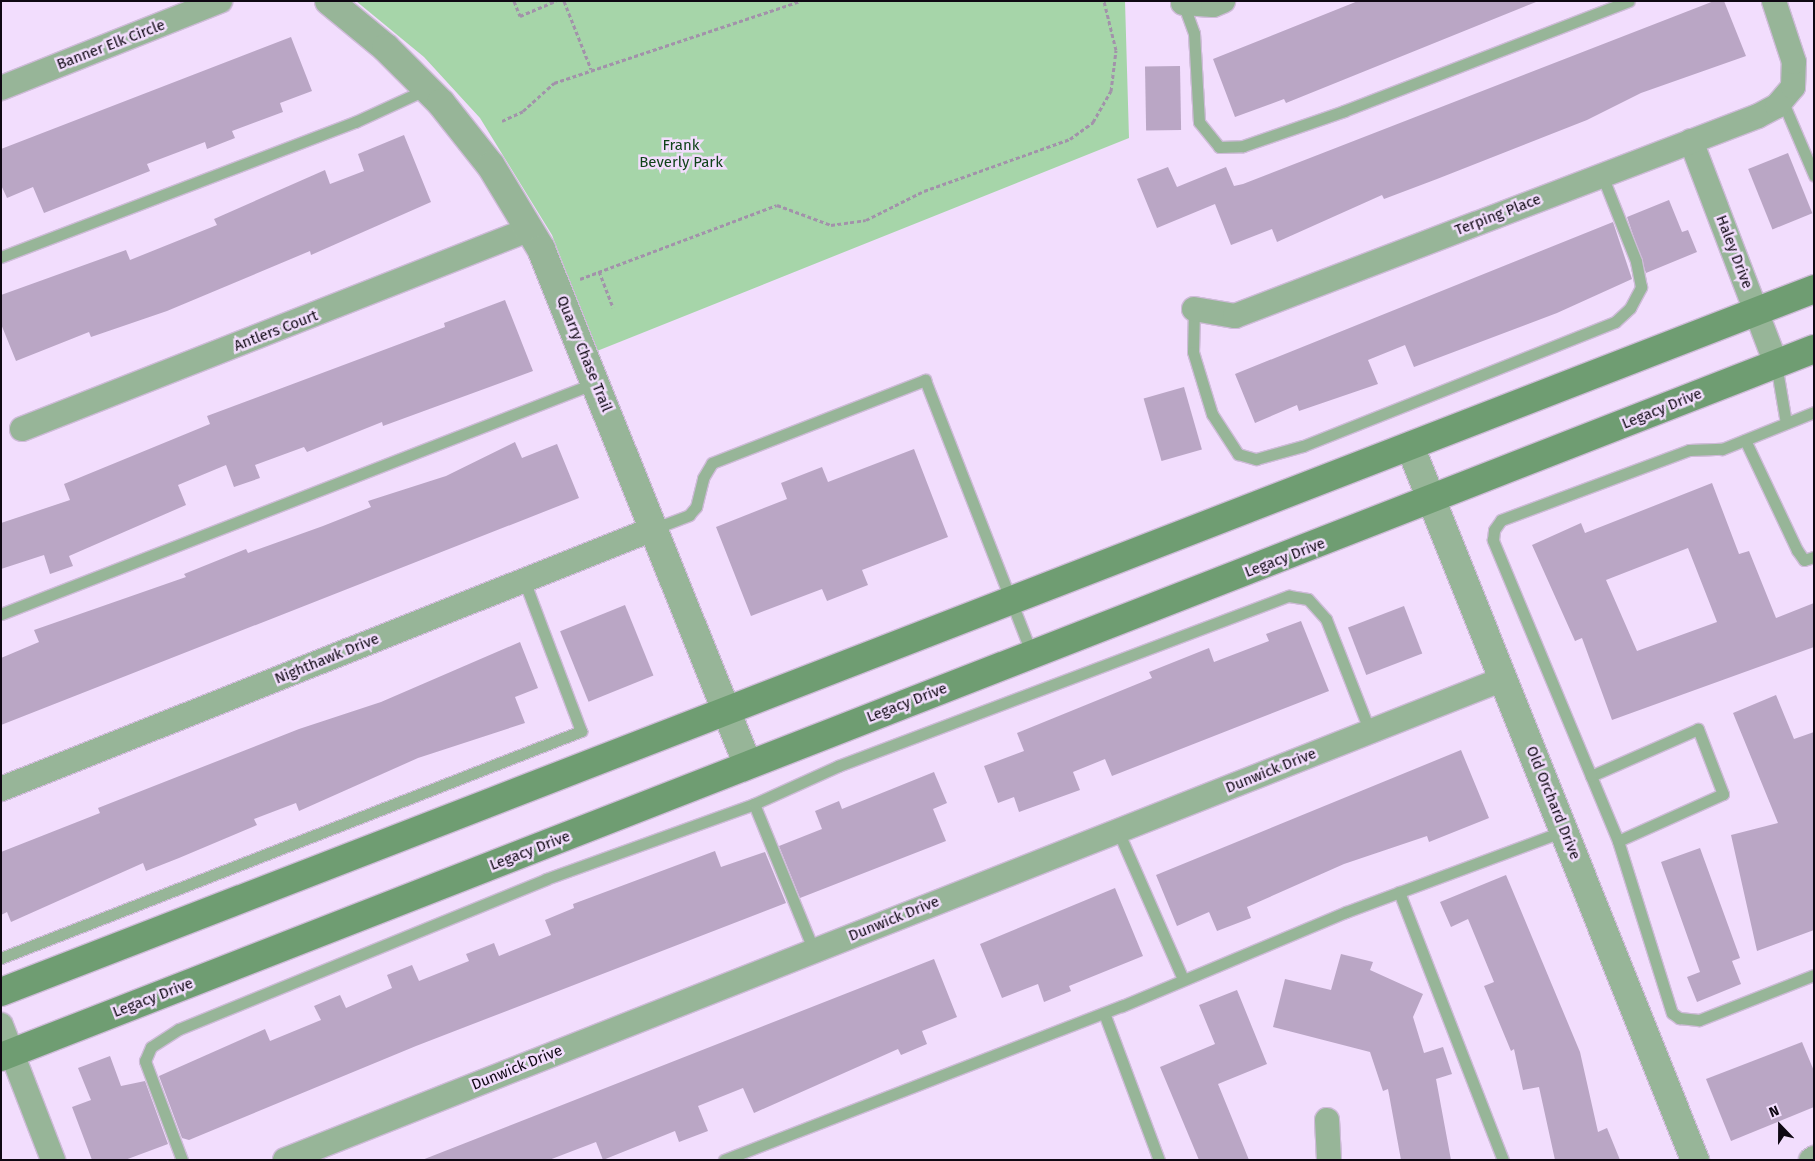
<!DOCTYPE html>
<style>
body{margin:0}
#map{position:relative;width:1815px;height:1161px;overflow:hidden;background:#f2ddfd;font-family:"Fira Sans",sans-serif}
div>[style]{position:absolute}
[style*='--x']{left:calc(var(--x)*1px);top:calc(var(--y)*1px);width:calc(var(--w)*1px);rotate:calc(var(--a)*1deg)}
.green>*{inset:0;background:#a6d5a9}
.building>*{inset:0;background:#baa6c5;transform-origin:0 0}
.path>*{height:3px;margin-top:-1.5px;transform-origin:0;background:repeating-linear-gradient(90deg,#a292aa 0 4px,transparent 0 6.5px)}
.roads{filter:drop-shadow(1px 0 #cebbd8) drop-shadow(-1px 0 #cebbd8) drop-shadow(0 1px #cebbd8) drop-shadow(0 -1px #cebbd8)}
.service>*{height:11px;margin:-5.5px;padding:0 5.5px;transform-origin:5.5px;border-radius:5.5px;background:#97b598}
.minor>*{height:24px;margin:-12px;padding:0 12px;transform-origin:12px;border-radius:12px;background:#97b598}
.tertiary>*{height:28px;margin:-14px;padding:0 14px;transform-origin:14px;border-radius:14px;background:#97b598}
.secondary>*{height:28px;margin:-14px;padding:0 14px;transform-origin:14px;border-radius:14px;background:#6f9d72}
span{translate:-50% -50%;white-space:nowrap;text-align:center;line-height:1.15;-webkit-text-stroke:5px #f2ddfd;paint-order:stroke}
.street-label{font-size:15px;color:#0f0813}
.park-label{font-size:15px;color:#0f4319}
.frame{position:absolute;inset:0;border:2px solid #0f0813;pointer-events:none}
.north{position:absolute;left:1755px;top:1101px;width:50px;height:50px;-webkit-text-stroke:4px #f2ddfd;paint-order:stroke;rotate:338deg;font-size:14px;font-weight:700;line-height:20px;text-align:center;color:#0f0813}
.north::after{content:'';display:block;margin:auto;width:18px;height:22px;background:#0f0813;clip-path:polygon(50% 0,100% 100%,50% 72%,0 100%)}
</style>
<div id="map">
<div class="green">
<div style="clip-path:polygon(356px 1px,1125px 1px,1129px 138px,597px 351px,552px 235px,480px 118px,424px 57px)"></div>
</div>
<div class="building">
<div style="clip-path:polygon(1358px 1px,1536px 1px,1536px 2px,1286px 103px,1284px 99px,1235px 117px,1213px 59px)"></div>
<div style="clip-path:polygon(1714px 1px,1724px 1px,1746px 56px,1641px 93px,1587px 120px,1437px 179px,1384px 199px,1382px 195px,1277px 242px,1272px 229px,1231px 245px,1215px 204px,1157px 228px,1137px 179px,1168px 167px,1177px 187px,1226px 167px,1234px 186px,1243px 184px)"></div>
<div style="clip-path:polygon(291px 37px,312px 91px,280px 103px,283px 112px,232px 131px,235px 138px,207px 149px,205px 142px,147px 164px,150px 171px,44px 213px,33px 187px,7px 198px,1px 185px,1px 149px)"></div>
<div style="left:1180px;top:66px;width:64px;height:35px;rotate:89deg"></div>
<div style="clip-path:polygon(404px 135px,431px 202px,311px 255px,310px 251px,167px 311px,91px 337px,89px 332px,16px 361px,1px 324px,1px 295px,126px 250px,130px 260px,217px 225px,214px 219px,325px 170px,330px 184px,364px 171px,358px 154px)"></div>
<div style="left:1788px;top:153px;width:65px;height:43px;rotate:68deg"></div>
<div style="clip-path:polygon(1669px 200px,1682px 232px,1688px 230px,1697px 252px,1646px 273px,1627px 217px)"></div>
<div style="clip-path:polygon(1613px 222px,1632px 279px,1557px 313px,1414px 367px,1405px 345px,1368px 360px,1378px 384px,1299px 411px,1297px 405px,1255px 423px,1235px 374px)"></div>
<div style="clip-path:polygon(505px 300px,533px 371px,383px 426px,382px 422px,307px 452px,304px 447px,255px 465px,260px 478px,234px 487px,226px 465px,178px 485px,186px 505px,69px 556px,73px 566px,50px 574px,44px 555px,1px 569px,1px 523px,70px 500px,64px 484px,210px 424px,207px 416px,445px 327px,444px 323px)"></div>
<div style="left:1184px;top:387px;width:65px;height:42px;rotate:74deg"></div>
<div style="clip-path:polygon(515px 442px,522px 458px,557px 444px,579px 498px,1px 725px,1px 658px,39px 642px,34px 630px,186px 577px,184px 574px,246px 549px,248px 553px,323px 526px,371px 507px,368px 501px,446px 476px)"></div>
<div style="clip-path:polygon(914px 449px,948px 537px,862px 570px,868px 585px,827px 601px,822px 589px,751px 616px,716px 527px,787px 499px,781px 483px,822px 467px,828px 482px)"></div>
<div style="clip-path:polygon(evenodd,1712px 483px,1739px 554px,1749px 551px,1776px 618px,1814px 603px,1814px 647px,1612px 720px,1582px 638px,1575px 641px,1532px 545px,1581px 523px,1585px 533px,1712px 483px,1688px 548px,1717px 622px,1637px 651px,1606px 580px,1688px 548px)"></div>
<div style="left:625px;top:605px;width:76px;height:70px;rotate:68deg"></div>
<div style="left:1404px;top:606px;width:51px;height:60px;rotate:69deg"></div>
<div style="clip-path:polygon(1301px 621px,1329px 691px,1112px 776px,1105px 759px,1073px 772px,1080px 790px,1019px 812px,1014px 797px,998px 803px,984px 766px,1024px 751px,1017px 733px,1152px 678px,1149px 672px,1209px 648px,1214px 662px,1269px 641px,1266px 634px)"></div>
<div style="clip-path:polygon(520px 642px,538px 688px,515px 697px,525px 723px,418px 758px,299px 811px,296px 803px,254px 819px,257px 825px,179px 858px,146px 871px,143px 863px,11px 922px,7px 912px,1px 915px,1px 852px,100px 813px,98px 808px,299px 729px,381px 702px)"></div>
<div style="clip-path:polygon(1776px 695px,1794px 739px,1814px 732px,1814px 930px,1757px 951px,1731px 835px,1778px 823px,1733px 713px)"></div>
<div style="clip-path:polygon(1461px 750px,1489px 818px,1429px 842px,1427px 836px,1344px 864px,1247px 907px,1251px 918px,1217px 931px,1209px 912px,1177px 926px,1156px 875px)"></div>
<div style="clip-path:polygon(934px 772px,947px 803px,933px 809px,946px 841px,800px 898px,779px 846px,822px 829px,815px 811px,839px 801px,842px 809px)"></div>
<div style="clip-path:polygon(1700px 848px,1740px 958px,1732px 961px,1741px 984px,1697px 1002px,1687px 977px,1700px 972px,1661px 862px)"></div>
<div style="clip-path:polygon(715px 851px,721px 867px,765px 852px,786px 903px,416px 1046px,189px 1140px,182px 1138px,159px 1076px,265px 1029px,270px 1041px,321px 1020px,314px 1006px,340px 995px,346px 1008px,392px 988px,387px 975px,412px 965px,419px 981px,469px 961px,466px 954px,494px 943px,499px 956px,551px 935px,545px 920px,574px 908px,573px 904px)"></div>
<div style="clip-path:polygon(1506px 875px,1580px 1052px,1598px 1132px,1607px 1128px,1620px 1160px,1555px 1160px,1539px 1087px,1523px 1090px,1514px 1049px,1511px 1051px,1484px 986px,1494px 982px,1468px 919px,1451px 927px,1440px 902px)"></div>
<div style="clip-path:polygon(1115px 888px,1143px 956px,1069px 986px,1071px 991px,1044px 1002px,1038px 984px,1002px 998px,980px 944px)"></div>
<div style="clip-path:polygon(1341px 954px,1373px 962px,1370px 970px,1423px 994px,1413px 1017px,1424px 1053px,1443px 1047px,1452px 1074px,1436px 1079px,1451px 1160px,1401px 1160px,1388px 1089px,1383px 1091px,1370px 1052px,1273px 1027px,1285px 979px,1331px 990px)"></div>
<div style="clip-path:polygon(934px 959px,957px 1017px,922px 1031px,927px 1044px,901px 1055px,898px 1049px,754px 1113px,743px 1088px,698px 1106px,708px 1131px,679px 1142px,675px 1131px,603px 1160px,596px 1142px,549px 1160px,422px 1160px)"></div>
<div style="clip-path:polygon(1237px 990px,1267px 1064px,1218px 1084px,1249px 1160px,1199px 1160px,1160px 1067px,1215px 1044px,1199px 1005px)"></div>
<div style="clip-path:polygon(1802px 1042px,1814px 1071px,1814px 1107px,1731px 1141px,1706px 1079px)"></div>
<div style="clip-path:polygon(110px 1056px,121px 1086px,145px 1081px,168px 1144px,125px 1160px,92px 1160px,72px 1107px,91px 1100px,78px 1068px)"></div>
</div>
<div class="path">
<div style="--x:514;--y:1;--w:16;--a:68"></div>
<div style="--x:520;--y:16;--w:39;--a:-23"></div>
<div style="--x:564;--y:1;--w:73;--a:68.3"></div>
<div style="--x:502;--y:121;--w:23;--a:-25"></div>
<div style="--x:523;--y:111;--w:42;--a:-42.1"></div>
<div style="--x:554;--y:83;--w:260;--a:-18.4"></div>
<div style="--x:599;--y:271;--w:39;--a:69"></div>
<div style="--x:580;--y:279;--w:210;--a:-20.6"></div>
<div style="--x:777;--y:205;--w:58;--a:20.3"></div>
<div style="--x:831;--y:225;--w:35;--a:-8"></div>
<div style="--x:866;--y:220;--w:65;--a:-26.6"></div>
<div style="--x:924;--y:191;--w:155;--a:-19.6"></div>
<div style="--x:1070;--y:139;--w:29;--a:-36"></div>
<div style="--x:1093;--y:122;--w:36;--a:-60"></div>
<div style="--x:1111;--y:91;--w:41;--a:-83"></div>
<div style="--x:1116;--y:50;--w:50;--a:-103.8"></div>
</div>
<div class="roads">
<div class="service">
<div style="--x:1183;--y:3;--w:32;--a:70"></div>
<div style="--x:1194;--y:33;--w:89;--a:86.8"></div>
<div style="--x:1199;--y:122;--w:32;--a:51"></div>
<div style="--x:1219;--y:147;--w:24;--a:-2"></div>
<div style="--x:1243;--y:146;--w:107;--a:-19.1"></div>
<div style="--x:1344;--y:111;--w:305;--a:-21.1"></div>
<div style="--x:1782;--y:100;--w:82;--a:66.9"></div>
<div style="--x:1;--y:257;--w:379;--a:-20.9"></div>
<div style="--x:355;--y:122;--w:79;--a:-24.6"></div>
<div style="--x:1194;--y:309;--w:43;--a:91.3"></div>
<div style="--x:1193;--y:352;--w:65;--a:73"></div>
<div style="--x:1212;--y:414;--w:48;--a:57"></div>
<div style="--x:1238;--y:454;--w:19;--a:16"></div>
<div style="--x:1256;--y:459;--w:49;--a:-15.5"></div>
<div style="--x:1303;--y:446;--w:336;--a:-21.7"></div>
<div style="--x:1615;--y:322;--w:21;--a:-43"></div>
<div style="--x:1630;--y:308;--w:24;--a:-62"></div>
<div style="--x:1641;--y:287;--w:26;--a:-101"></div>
<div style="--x:1636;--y:261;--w:92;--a:-111.6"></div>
<div style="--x:1776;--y:364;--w:60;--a:80.4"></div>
<div style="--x:1745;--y:440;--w:122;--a:64.7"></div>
<div style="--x:1797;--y:550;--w:12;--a:55"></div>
<div style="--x:1804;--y:560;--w:10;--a:-17"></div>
<div style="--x:653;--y:529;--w:39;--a:-21"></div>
<div style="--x:689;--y:515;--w:11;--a:-49"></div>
<div style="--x:696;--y:507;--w:30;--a:-76"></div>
<div style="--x:703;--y:478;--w:17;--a:-59"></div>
<div style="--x:712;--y:463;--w:229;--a:-21.3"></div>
<div style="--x:925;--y:380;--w:294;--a:68.7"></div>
<div style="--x:1;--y:614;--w:637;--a:-21.25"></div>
<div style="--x:1591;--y:776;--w:70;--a:67.4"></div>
<div style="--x:1618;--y:841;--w:180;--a:72.6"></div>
<div style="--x:1672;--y:1013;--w:9;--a:36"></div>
<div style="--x:1679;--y:1018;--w:20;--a:6"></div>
<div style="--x:1699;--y:1020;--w:123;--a:-21.4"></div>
<div style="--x:754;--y:804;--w:159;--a:67.8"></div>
<div style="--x:1118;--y:831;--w:162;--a:66.3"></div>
<div style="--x:1618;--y:841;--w:115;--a:-24.1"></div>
<div style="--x:1723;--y:794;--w:70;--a:-111"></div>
<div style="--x:1698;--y:729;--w:117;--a:156.3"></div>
<div style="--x:1591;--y:776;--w:256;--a:-112.6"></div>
<div style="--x:1493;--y:540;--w:10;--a:-84"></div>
<div style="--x:1494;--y:530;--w:12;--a:-55"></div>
<div style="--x:1501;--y:520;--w:201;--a:-20.4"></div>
<div style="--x:1689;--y:450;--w:33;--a:-2"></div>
<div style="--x:1722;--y:449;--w:99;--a:-21.9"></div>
<div style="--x:1399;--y:892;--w:287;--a:68.8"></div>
<div style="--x:1;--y:958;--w:623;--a:-21.37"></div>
<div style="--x:581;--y:731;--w:161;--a:-110.7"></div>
<div style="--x:1104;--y:1013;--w:157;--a:69.5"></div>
<div style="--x:182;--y:1160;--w:106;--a:-110.5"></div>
<div style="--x:145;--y:1061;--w:15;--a:-67"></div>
<div style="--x:151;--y:1047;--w:33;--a:-33"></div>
<div style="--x:179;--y:1029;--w:396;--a:-22.2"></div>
<div style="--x:546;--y:879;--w:221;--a:-19.8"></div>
<div style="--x:754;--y:804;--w:92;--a:-24.3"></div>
<div style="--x:838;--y:766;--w:482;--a:-20.7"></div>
<div style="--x:1289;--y:596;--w:19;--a:9"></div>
<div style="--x:1308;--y:599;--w:27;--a:48"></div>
<div style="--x:1326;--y:619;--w:121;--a:68.7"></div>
<div style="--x:724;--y:1160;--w:427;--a:-21.2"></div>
<div style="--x:1122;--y:1006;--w:243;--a:-22.8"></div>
<div style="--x:1346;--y:912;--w:233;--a:-20.4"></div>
</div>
<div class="minor">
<div style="--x:1183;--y:3;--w:30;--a:4"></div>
<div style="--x:1213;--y:5;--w:11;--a:-22"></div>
<div style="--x:1;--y:88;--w:236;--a:-21.7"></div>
<div style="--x:1691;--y:141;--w:239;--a:69.1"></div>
<div style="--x:1194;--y:309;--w:42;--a:9.7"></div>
<div style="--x:1235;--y:316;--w:560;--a:-20.93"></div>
<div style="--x:1758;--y:116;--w:21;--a:-28"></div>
<div style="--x:1777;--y:106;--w:25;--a:-50"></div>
<div style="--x:1793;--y:87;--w:25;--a:-88"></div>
<div style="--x:1794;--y:62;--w:64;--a:-108.2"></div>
<div style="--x:22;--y:429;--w:544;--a:-21.47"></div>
<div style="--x:1;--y:789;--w:702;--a:-21.74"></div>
<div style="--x:1;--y:1025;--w:145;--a:68.9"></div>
<div style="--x:1327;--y:1120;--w:40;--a:87.1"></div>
<div style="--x:285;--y:1160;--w:1310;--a:-21.55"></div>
<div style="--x:1811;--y:1160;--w:4;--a:-34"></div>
</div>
<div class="tertiary">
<div style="--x:329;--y:1;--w:74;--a:39.5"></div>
<div style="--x:386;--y:48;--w:78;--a:45"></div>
<div style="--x:441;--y:103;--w:80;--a:51.6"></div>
<div style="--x:491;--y:166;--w:97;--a:58.9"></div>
<div style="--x:541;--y:249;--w:556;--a:68.14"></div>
<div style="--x:1410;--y:446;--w:769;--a:68.24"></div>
</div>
<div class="secondary">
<div style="--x:1;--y:992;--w:1945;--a:-21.19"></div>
<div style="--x:1;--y:1057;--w:1946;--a:-21.33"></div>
</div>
</div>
<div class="street-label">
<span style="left:111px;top:45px;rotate:-21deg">Banner Elk Circle</span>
<span style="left:1498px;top:215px;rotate:-21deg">Terping Place</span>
<span style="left:1734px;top:252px;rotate:69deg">Haley Drive</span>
<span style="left:276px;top:331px;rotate:-21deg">Antlers Court</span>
<span style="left:584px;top:354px;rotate:68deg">Quarry Chase Trail</span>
<span style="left:1662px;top:409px;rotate:-22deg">Legacy Drive</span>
<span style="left:1285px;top:558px;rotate:-21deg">Legacy Drive</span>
<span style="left:327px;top:659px;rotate:-22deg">Nighthawk Drive</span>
<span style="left:907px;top:703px;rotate:-21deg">Legacy Drive</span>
<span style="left:1271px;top:771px;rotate:-22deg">Dunwick Drive</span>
<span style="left:1553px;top:803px;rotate:68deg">Old Orchard Drive</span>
<span style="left:530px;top:851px;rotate:-21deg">Legacy Drive</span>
<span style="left:894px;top:919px;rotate:-22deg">Dunwick Drive</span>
<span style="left:153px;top:998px;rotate:-21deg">Legacy Drive</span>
<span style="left:517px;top:1068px;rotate:-22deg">Dunwick Drive</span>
</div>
<div class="park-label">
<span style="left:681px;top:154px">Frank<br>Beverly Park</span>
</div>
<div class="frame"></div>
<div class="north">N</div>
</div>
